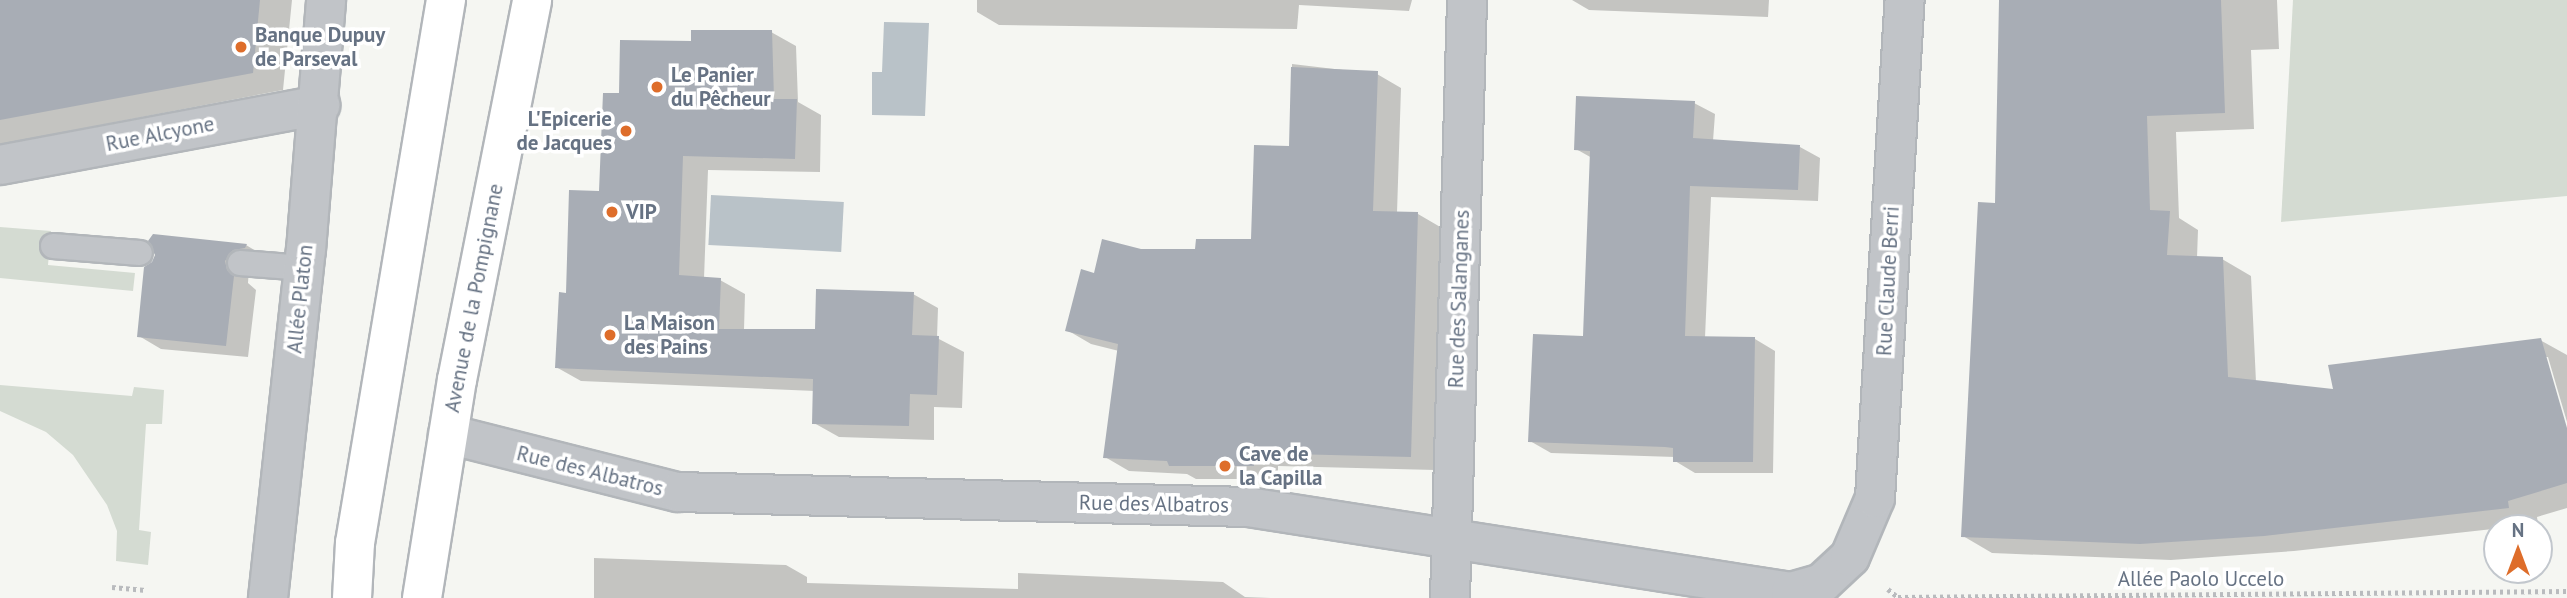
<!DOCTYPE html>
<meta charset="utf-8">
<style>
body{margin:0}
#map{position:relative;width:2567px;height:598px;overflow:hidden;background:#f5f6f2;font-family:"PT Sans",sans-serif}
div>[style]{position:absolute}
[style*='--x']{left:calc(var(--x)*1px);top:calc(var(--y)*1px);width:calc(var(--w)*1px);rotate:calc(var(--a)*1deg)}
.green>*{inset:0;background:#d4dbd2}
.water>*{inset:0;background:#b9c2c8;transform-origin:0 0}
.shadow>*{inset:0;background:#0003}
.building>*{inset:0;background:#a8adb5}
.path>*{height:4.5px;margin-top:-2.25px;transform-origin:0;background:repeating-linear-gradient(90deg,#b9bbbe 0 3.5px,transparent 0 7px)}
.roads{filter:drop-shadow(2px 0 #b2b6ba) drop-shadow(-2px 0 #b2b6ba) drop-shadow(0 2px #b2b6ba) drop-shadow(0 -2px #b2b6ba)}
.service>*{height:24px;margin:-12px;padding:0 12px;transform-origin:12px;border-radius:12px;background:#c1c4c8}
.minor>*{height:38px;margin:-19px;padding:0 19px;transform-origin:19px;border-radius:19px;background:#c1c4c8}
.primary>*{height:38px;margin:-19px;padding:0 19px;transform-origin:19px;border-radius:19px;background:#fff}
.dots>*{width:19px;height:19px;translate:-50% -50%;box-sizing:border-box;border:4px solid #fff;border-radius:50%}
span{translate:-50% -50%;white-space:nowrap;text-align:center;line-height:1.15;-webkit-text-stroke:7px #fff;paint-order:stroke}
.poi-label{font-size:21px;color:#667283;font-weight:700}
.left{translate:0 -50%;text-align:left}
.right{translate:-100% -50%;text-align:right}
.street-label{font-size:21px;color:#667283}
.north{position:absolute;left:2483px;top:514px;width:70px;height:70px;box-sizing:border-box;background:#fff;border:2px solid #c2c7cd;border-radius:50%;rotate:0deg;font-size:19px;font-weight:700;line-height:28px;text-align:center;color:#667283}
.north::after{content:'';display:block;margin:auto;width:24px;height:32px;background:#de6d2a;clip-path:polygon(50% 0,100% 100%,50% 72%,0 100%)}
</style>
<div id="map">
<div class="green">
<div style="clip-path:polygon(2293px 0,2567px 0,2567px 196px,2281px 222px)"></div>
<div style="clip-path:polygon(0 227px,51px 231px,48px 265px,135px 273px,133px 291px,0 278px)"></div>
<div style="clip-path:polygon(0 385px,132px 396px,134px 387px,164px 390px,162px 424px,146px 424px,139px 530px,151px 532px,148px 565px,116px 561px,117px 531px,107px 505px,73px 455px,46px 432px,0 411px)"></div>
</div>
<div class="water">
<div style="clip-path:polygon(884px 22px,929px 23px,925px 116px,872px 115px,872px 72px,882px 72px)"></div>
<div style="left:711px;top:195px;width:133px;height:50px;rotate:3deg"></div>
</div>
<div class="shadow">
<div style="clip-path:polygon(0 0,292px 0,283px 90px,0 144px)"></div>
<div style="clip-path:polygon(977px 0,1412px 0,1409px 11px,1299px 5px,1297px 29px,999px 25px,977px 12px)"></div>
<div style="clip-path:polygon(1572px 0,1769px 0,1768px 17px,1589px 10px)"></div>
<div style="clip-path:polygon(2001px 0,2277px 0,2279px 49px,2251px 50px,2254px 129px,2176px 132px,2179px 218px,2198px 230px,2197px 258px,2222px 259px,2251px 276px,2256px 382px,2335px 391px,2540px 340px,2567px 355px,2567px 422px,2548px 357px,2544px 357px,2567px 434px,2567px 508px,2537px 517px,2538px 524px,2294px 551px,2171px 560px,1992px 553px,1963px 536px,1997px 205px)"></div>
<div style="clip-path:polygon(771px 32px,796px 46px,798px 102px,821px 115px,820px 172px,708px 170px,704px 279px,720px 280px,745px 294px,744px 330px,817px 330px,913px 294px,938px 308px,937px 338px,964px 352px,962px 408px,934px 407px,934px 440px,839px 437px,814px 423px,815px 391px,581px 381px,556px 367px,568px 294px,601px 193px,620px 95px,693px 42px)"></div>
<div style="clip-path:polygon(1292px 64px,1377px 74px,1401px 88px,1397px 213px,1418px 214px,1442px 228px,1435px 470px,1278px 466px,1278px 479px,1196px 479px,1187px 474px,1129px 471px,1105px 457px,1119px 351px,1091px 344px,1067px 330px,1095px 275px,1141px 251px,1197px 251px,1253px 240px,1291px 148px)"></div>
<div style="clip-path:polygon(1694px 103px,1715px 114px,1713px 141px,1800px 147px,1820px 158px,1818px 201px,1711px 197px,1705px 338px,1755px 339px,1775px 351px,1773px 473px,1695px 473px,1675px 461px,1675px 457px,1551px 453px,1530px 441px,1585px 338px,1592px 158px,1576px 149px)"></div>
<div style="clip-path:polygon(246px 245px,268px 258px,249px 268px,248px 283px,256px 290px,248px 357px,161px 349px,139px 336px,145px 268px)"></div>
<div style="clip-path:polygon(594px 558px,786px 565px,807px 577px,807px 583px,1018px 589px,1018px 573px,1223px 582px,1245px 597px,1271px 598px,594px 598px)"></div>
</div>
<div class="building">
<div style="clip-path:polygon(0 0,260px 0,253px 73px,0 120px)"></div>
<div style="clip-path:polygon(1999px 0,2221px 0,2225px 113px,2147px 116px,2150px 210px,2170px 211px,2167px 255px,2223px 257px,2228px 377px,2333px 389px,2328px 365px,2541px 338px,2567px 428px,2567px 483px,2508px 501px,2509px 508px,2264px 536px,2140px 544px,1961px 537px,1978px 202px,1995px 203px)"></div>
<div style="clip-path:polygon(691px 30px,772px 30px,774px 99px,797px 99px,795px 159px,683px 156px,679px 275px,721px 278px,719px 329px,815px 329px,816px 289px,914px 292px,912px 335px,939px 336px,937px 395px,910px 394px,909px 426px,812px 424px,813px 379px,555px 368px,559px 292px,566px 293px,569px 190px,599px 191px,603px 93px,619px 93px,620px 40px,691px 41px)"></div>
<div style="clip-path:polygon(1291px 67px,1378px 71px,1373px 211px,1418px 212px,1411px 457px,1254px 453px,1254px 466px,1169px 466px,1167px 461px,1103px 458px,1118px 344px,1065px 331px,1081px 269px,1094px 273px,1102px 239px,1141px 249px,1195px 249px,1196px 239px,1251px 239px,1254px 145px,1289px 146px)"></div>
<div style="clip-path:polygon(1576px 96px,1695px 101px,1693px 138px,1800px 145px,1798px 190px,1690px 186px,1685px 336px,1755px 337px,1753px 462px,1673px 462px,1673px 448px,1665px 447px,1528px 442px,1533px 334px,1583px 336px,1590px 151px,1574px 150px)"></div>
<div style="clip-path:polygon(153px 234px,247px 244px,245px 248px,233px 250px,225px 261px,227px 270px,234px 276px,226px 346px,137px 337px,144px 267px,152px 262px,155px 255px,148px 241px)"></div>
</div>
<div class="path">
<div style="--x:112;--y:587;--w:34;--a:5"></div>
<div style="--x:1888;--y:589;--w:13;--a:39"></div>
<div style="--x:1898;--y:597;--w:669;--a:-0.51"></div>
</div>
<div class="roads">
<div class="service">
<div style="--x:53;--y:246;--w:87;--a:4.6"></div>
<div style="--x:240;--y:263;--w:64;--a:4.5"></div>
</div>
<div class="minor">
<div style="--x:0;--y:165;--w:326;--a:-10.6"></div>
<div style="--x:448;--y:434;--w:237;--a:14.2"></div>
<div style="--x:678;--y:492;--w:570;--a:1.51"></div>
<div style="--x:1248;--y:507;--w:550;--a:8.9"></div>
<div style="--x:1791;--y:592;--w:32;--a:-16"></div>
<div style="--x:1822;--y:583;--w:38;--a:-43"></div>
<div style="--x:1850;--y:557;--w:64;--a:-67"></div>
<div style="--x:1875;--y:498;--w:499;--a:-86.6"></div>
<div style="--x:268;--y:598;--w:350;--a:-83.8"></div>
<div style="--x:306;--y:250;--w:251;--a:-85.4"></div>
<div style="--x:1450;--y:598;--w:598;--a:-88.37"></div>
</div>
<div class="primary">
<div style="--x:352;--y:598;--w:55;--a:-86.9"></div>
<div style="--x:355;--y:543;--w:551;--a:-80.49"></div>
<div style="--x:422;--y:598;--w:221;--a:-80.9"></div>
<div style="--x:457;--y:380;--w:387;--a:-78.8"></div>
</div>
</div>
<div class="dots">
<div style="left:241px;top:47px;background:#de6d2a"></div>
<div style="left:657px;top:87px;background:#de6d2a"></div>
<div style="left:626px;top:131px;background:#de6d2a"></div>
<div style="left:612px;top:212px;background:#de6d2a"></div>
<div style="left:610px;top:335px;background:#de6d2a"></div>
<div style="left:1225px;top:466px;background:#de6d2a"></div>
</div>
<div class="poi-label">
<span class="left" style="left:255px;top:47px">Banque Dupuy<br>de Parseval</span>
<span class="left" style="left:671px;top:87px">Le Panier<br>du Pêcheur</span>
<span class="right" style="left:612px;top:131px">L'Epicerie<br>de Jacques</span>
<span class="left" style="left:626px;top:212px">VIP</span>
<span class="left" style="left:624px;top:335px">La Maison<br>des Pains</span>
<span class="left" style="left:1239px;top:466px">Cave de<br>la Capilla</span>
</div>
<div class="street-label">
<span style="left:160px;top:134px;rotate:-11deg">Rue Alcyone</span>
<span style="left:1888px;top:281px;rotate:-87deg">Rue Claude Berri</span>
<span style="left:474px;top:298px;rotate:-79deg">Avenue de la Pompignane</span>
<span style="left:300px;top:299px;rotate:-84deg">Allée Platon</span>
<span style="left:1459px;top:299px;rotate:-88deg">Rue des Salanganes</span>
<span style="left:590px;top:471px;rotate:14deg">Rue des Albatros</span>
<span style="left:1154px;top:504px;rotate:1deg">Rue des Albatros</span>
<span style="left:2201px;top:579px">Allée Paolo Uccelo</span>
</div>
<div class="north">N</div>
</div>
